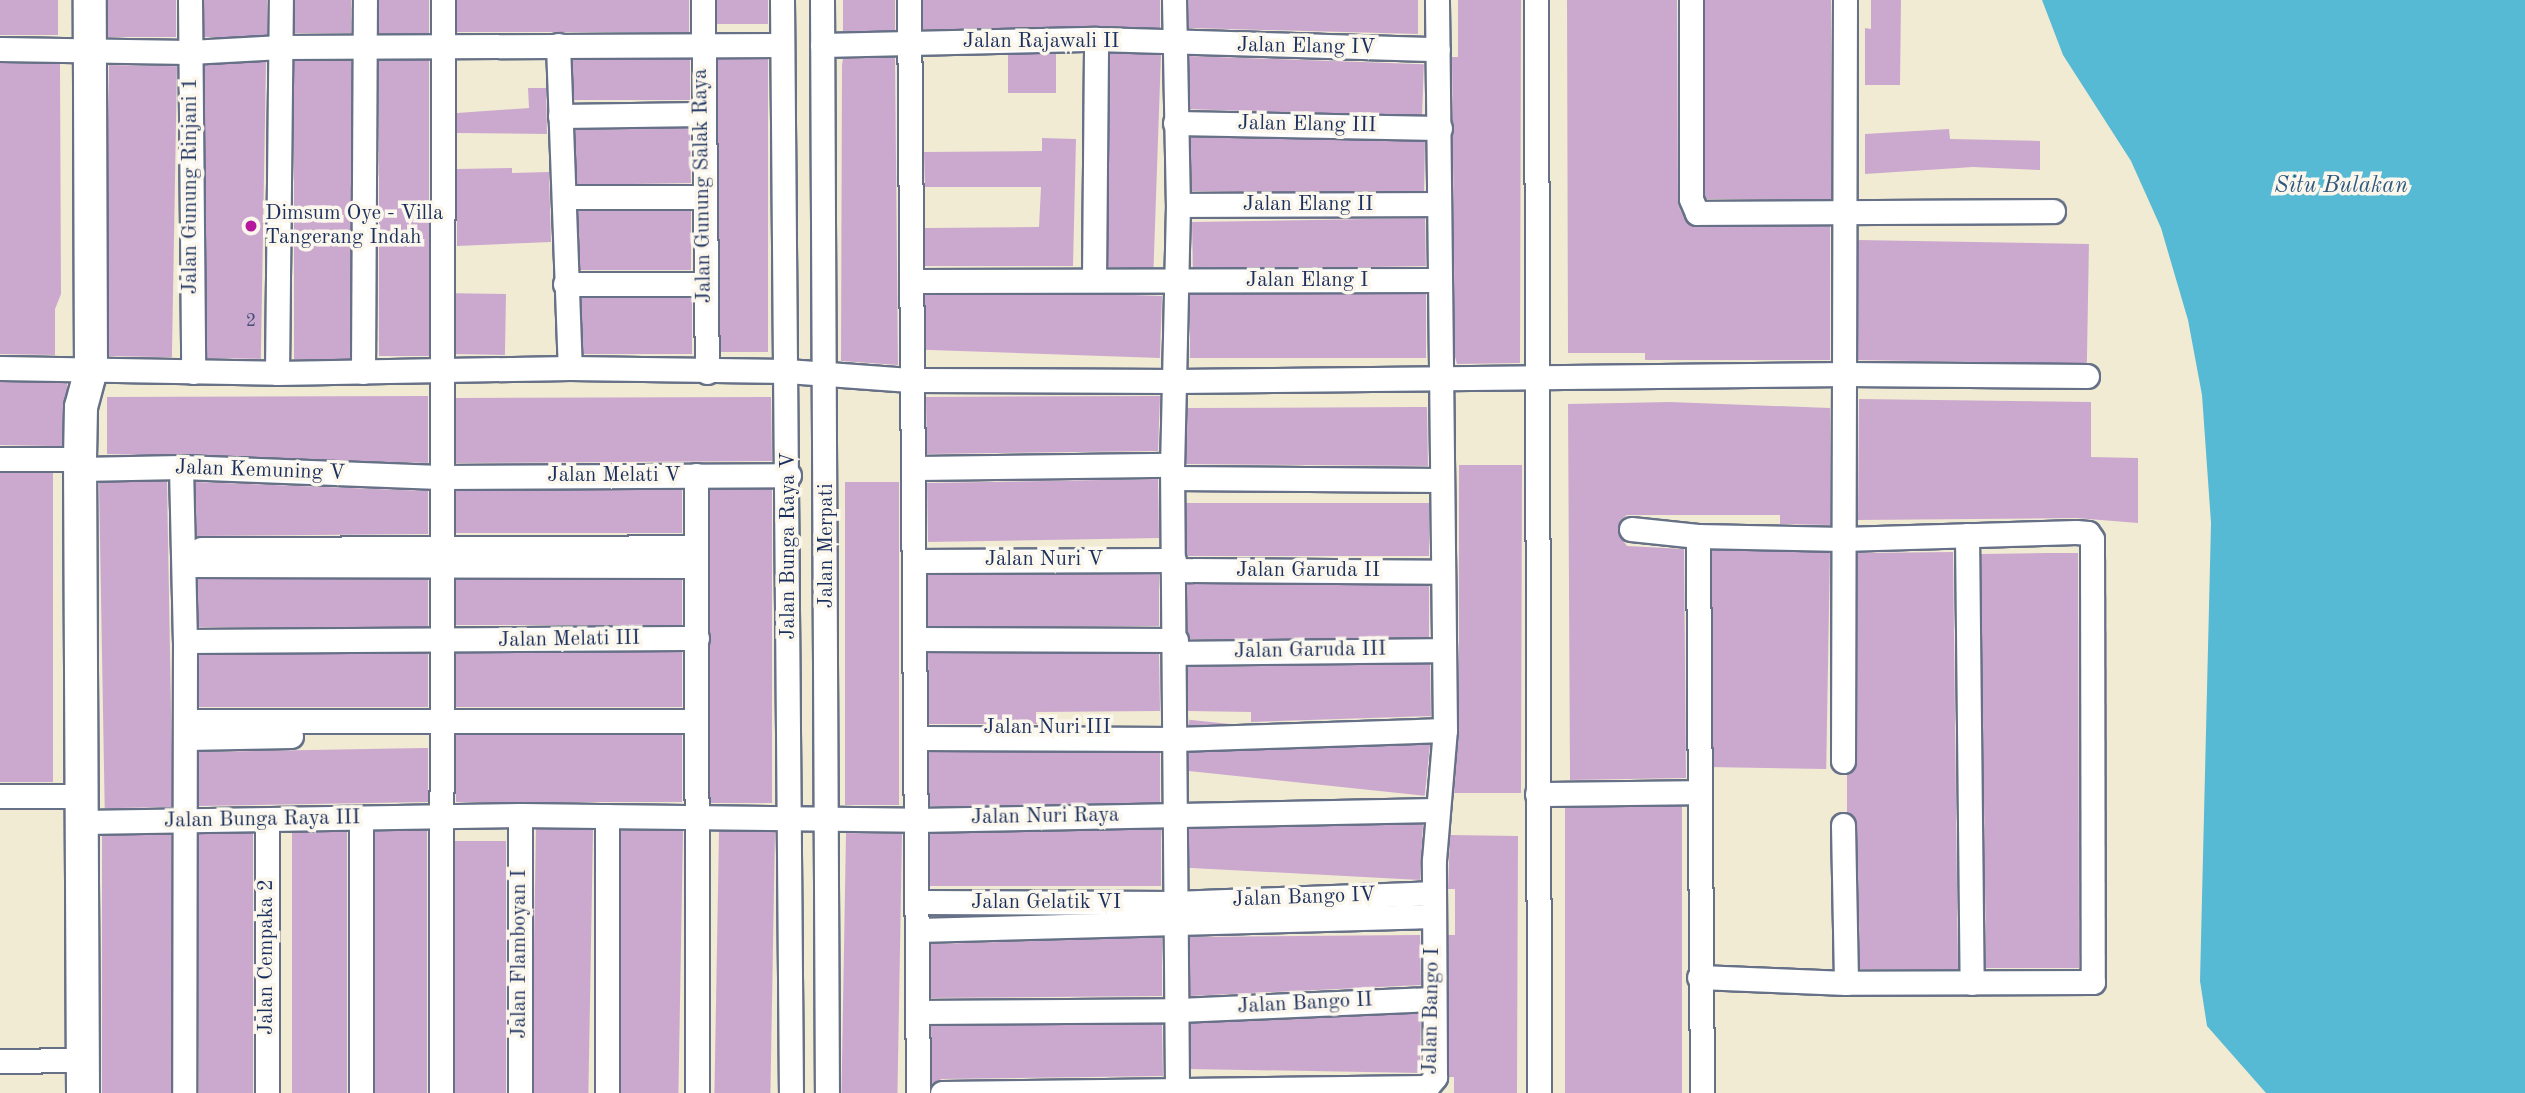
<!DOCTYPE html>
<style>
body{margin:0}
#map{position:relative;width:2525px;height:1093px;overflow:hidden;background:#f2ebd4;font-family:"Old Standard TT",serif}
div>[style]{position:absolute}
[style*='--x']{left:calc(var(--x)*1px);top:calc(var(--y)*1px);width:calc(var(--w)*1px);rotate:calc(var(--a)*1deg)}
.water>*{inset:0;background:#56bad4}
.building>*{inset:0;background:#cba9ce;transform-origin:0 0}
.roads{filter:drop-shadow(2px 0 #667187) drop-shadow(-2px 0 #667187) drop-shadow(0 2px #667187) drop-shadow(0 -2px #667187)}
.street>*{height:23px;margin:-11.5px;padding:0 11.5px;transform-origin:11.5px;border-radius:11.5px;background:#fff}
.secondary>*{height:32px;margin:-16px;padding:0 16px;transform-origin:16px;border-radius:16px;background:#fff}
.dots>*{width:19px;height:19px;translate:-50% -50%;box-sizing:border-box;border:4px solid #fbf7ec;border-radius:50%}
span{translate:-50% -50%;white-space:nowrap;text-align:center;line-height:1.15;-webkit-text-stroke:7px #fbf7ec;paint-order:stroke}
.number-label{font-size:18px;color:#474e7a}
.number-label span{-webkit-text-stroke-width:0}
.street-label{font-size:21px;color:#1b2f5e}
.poi-label{font-size:21px;color:#1b2f5e}
.left{translate:0 -50%;text-align:left}
.water-label{font-size:23px;color:#2d5981;font-style:italic}
</style>
<div id="map">
<div class="water">
<div style="clip-path:polygon(2042px 0,2525px 0,2525px 1093px,2266px 1093px,2207px 1026px,2200px 981px,2211px 523px,2202px 395px,2188px 320px,2161px 228px,2131px 161px,2063px 55px)"></div>
</div>
<div class="building">
<div style="left:0;top:0;width:58px;height:35px"></div>
<div style="left:108px;top:0;width:68px;height:37px"></div>
<div style="left:204px;top:0;width:63px;height:37px"></div>
<div style="left:295px;top:0;width:56px;height:33px"></div>
<div style="left:379px;top:0;width:50px;height:33px"></div>
<div style="left:457px;top:0;width:232px;height:32px"></div>
<div style="left:717px;top:0;width:51px;height:24px"></div>
<div style="left:843px;top:0;width:52px;height:31px"></div>
<div style="left:923px;top:0;width:237px;height:29px"></div>
<div style="clip-path:polygon(1188px 0,1418px 0,1418px 34px,1189px 28px)"></div>
<div style="clip-path:polygon(1458px 0,1521px 0,1520px 363px,1457px 364px,1455px 357px,1452px 57px,1458px 57px)"></div>
<div style="clip-path:polygon(1567px 0,1677px 0,1678px 205px,1685px 219px,1696px 227px,1830px 226px,1830px 360px,1645px 360px,1645px 353px,1568px 353px)"></div>
<div style="left:1705px;top:0;width:126px;height:199px"></div>
<div style="clip-path:polygon(1871px 0,1901px 0,1900px 85px,1865px 85px,1865px 28px,1871px 29px)"></div>
<div style="left:1110px;top:53px;width:51px;height:214px;rotate:2deg"></div>
<div style="left:1056px;top:54px;width:39px;height:48px;rotate:90deg"></div>
<div style="left:1189px;top:56px;width:235px;height:53px;rotate:2deg"></div>
<div style="clip-path:polygon(895px 57px,898px 365px,841px 361px,842px 65px,843px 59px)"></div>
<div style="left:690px;top:59px;width:41px;height:117px;rotate:90deg"></div>
<div style="left:718px;top:59px;width:50px;height:293px"></div>
<div style="left:429px;top:60px;width:296px;height:50px;rotate:90deg"></div>
<div style="left:294px;top:61px;width:57px;height:298px"></div>
<div style="left:266px;top:62px;width:297px;height:61px;rotate:91deg"></div>
<div style="clip-path:polygon(0 63px,60px 64px,61px 294px,55px 309px,55px 355px,0 354px)"></div>
<div style="left:109px;top:65px;width:68px;height:291px;rotate:1deg"></div>
<div style="clip-path:polygon(528px 88px,546px 88px,547px 134px,457px 133px,457px 113px,529px 108px)"></div>
<div style="left:690px;top:128px;width:55px;height:115px;rotate:89deg"></div>
<div style="clip-path:polygon(1949px 129px,1950px 139px,2040px 141px,2040px 170px,1973px 167px,1865px 174px,1865px 134px)"></div>
<div style="left:1191px;top:137px;width:234px;height:54px;rotate:1deg"></div>
<div style="clip-path:polygon(1042px 138px,1076px 139px,1073px 266px,925px 266px,925px 228px,1039px 227px,1041px 187px,925px 187px,924px 152px,1042px 151px)"></div>
<div style="clip-path:polygon(512px 168px,512px 173px,549px 172px,551px 242px,457px 246px,457px 169px)"></div>
<div style="left:578px;top:211px;width:113px;height:59px"></div>
<div style="left:1425px;top:218px;width:48px;height:233px;rotate:89deg"></div>
<div style="left:1858px;top:240px;width:231px;height:120px;rotate:1deg"></div>
<div style="left:506px;top:294px;width:61px;height:50px;rotate:91deg"></div>
<div style="left:1190px;top:294px;width:236px;height:64px"></div>
<div style="left:1162px;top:296px;width:62px;height:237px;rotate:92deg"></div>
<div style="left:581px;top:298px;width:111px;height:56px"></div>
<div style="left:0;top:382px;width:67px;height:63px;rotate:1deg"></div>
<div style="clip-path:polygon(422px 396px,428px 396px,428px 463px,107px 454px,107px 397px)"></div>
<div style="clip-path:polygon(1154px 396px,1160px 396px,1158px 451px,927px 454px,926px 397px)"></div>
<div style="clip-path:polygon(767px 397px,771px 397px,772px 461px,456px 463px,456px 398px)"></div>
<div style="clip-path:polygon(1859px 399px,2091px 402px,2091px 457px,2138px 458px,2138px 523px,2076px 518px,1858px 520px)"></div>
<div style="clip-path:polygon(1670px 402px,1830px 408px,1830px 525px,1780px 524px,1780px 515px,1627px 515px,1620px 520px,1618px 534px,1627px 546px,1684px 549px,1686px 778px,1570px 780px,1568px 404px)"></div>
<div style="clip-path:polygon(1416px 407px,1427px 407px,1428px 466px,1186px 464px,1187px 408px)"></div>
<div style="clip-path:polygon(1459px 465px,1522px 465px,1521px 793px,1454px 793px,1459px 730px)"></div>
<div style="left:0;top:473px;width:53px;height:309px"></div>
<div style="left:1158px;top:479px;width:59px;height:231px;rotate:89deg"></div>
<div style="left:167px;top:481px;width:326px;height:68px;rotate:89deg"></div>
<div style="clip-path:polygon(195px 482px,428px 491px,428px 534px,197px 536px)"></div>
<div style="left:845px;top:482px;width:54px;height:323px"></div>
<div style="left:710px;top:489px;width:62px;height:314px"></div>
<div style="left:682px;top:490px;width:43px;height:226px;rotate:90deg"></div>
<div style="left:1186px;top:503px;width:243px;height:53px"></div>
<div style="left:1712px;top:550px;width:118px;height:217px;rotate:1deg"></div>
<div style="clip-path:polygon(1953px 552px,1958px 969px,1860px 969px,1857px 825px,1847px 812px,1847px 774px,1857px 761px,1858px 553px)"></div>
<div style="clip-path:polygon(2046px 553px,2078px 553px,2079px 968px,1986px 968px,1981px 554px)"></div>
<div style="left:1159px;top:574px;width:52px;height:231px;rotate:90deg"></div>
<div style="left:198px;top:579px;width:230px;height:48px"></div>
<div style="left:456px;top:580px;width:226px;height:45px"></div>
<div style="left:1187px;top:584px;width:242px;height:55px"></div>
<div style="left:682px;top:652px;width:55px;height:226px;rotate:90deg"></div>
<div style="clip-path:polygon(928px 653px,1159px 654px,1160px 711px,1036px 712px,1037px 724px,929px 724px)"></div>
<div style="left:428px;top:654px;width:53px;height:229px;rotate:90deg"></div>
<div style="clip-path:polygon(1430px 664px,1431px 716px,1251px 722px,1251px 712px,1188px 711px,1188px 667px)"></div>
<div style="left:456px;top:735px;width:226px;height:67px"></div>
<div style="left:1430px;top:745px;width:51px;height:242px;rotate:96deg"></div>
<div style="clip-path:polygon(423px 748px,428px 748px,428px 802px,199px 806px,199px 752px)"></div>
<div style="left:929px;top:752px;width:231px;height:54px"></div>
<div style="left:1682px;top:806px;width:287px;height:117px;rotate:90deg"></div>
<div style="left:1423px;top:824px;width:56px;height:234px;rotate:93deg"></div>
<div style="left:536px;top:829px;width:57px;height:264px;rotate:1deg"></div>
<div style="left:1161px;top:829px;width:57px;height:231px;rotate:90deg"></div>
<div style="left:427px;top:830px;width:263px;height:52px;rotate:90deg"></div>
<div style="left:621px;top:830px;width:62px;height:263px;rotate:1deg"></div>
<div style="left:719px;top:831px;width:56px;height:262px;rotate:1deg"></div>
<div style="left:347px;top:832px;width:261px;height:55px;rotate:90deg"></div>
<div style="left:253px;top:833px;width:260px;height:54px;rotate:90deg"></div>
<div style="left:846px;top:833px;width:56px;height:260px;rotate:1deg"></div>
<div style="left:171px;top:835px;width:258px;height:69px;rotate:90deg"></div>
<div style="clip-path:polygon(1450px 835px,1518px 836px,1517px 1093px,1454px 1093px,1454px 1077px,1449px 1077px,1448px 935px,1455px 935px,1455px 889px,1448px 889px)"></div>
<div style="left:455px;top:841px;width:51px;height:252px"></div>
<div style="clip-path:polygon(1415px 935px,1420px 935px,1421px 985px,1190px 996px,1190px 937px)"></div>
<div style="clip-path:polygon(1142px 938px,1162px 938px,1162px 996px,931px 998px,931px 944px)"></div>
<div style="left:1421px;top:1014px;width:59px;height:231px;rotate:91deg"></div>
<div style="clip-path:polygon(1162px 1024px,1163px 1076px,942px 1079px,932px 1083px,931px 1026px)"></div>
</div>
<div class="roads">
<div class="street">
<div style="--x:190;--y:0;--w:372;--a:89.5"></div>
<div style="--x:703;--y:0;--w:372;--a:89.4"></div>
<div style="--x:782;--y:0;--w:1093;--a:89.53"></div>
<div style="--x:822;--y:0;--w:1093;--a:89.74"></div>
<div style="--x:909;--y:0;--w:1093;--a:89.53"></div>
<div style="--x:1174;--y:0;--w:205;--a:88.9"></div>
<div style="--x:1178;--y:205;--w:260;--a:91.3"></div>
<div style="--x:1172;--y:465;--w:628;--a:89.54"></div>
<div style="--x:1536;--y:0;--w:1093;--a:89.84"></div>
<div style="--x:1691;--y:0;--w:199;--a:90"></div>
<div style="--x:1691;--y:199;--w:15;--a:67"></div>
<div style="--x:1697;--y:213;--w:356;--a:-0.3"></div>
<div style="--x:558;--y:45;--w:323;--a:87.9"></div>
<div style="--x:822;--y:45;--w:274;--a:-1.3"></div>
<div style="--x:1096;--y:39;--w:342;--a:1.7"></div>
<div style="--x:0;--y:49;--w:190;--a:0.9"></div>
<div style="--x:190;--y:52;--w:91;--a:-3.1"></div>
<div style="--x:281;--y:47;--w:501;--a:-0.23"></div>
<div style="--x:560;--y:116;--w:142;--a:-0.8"></div>
<div style="--x:1175;--y:123;--w:265;--a:1.1"></div>
<div style="--x:564;--y:197;--w:140;--a:0"></div>
<div style="--x:1178;--y:205;--w:261;--a:-0.2"></div>
<div style="--x:1094;--y:280;--w:241;--a:-89.5"></div>
<div style="--x:912;--y:281;--w:527;--a:-0.11"></div>
<div style="--x:565;--y:284;--w:138;--a:0"></div>
<div style="--x:0;--y:368;--w:277;--a:1"></div>
<div style="--x:277;--y:373;--w:293;--a:-1"></div>
<div style="--x:570;--y:368;--w:217;--a:0.8"></div>
<div style="--x:787;--y:371;--w:123;--a:4.2"></div>
<div style="--x:910;--y:380;--w:265;--a:0.2"></div>
<div style="--x:1175;--y:381;--w:671;--a:-0.6"></div>
<div style="--x:1846;--y:374;--w:241;--a:0.5"></div>
<div style="--x:363;--y:372;--w:372;--a:-89.7"></div>
<div style="--x:277;--y:373;--w:373;--a:-89.4"></div>
<div style="--x:0;--y:459;--w:80;--a:0"></div>
<div style="--x:181;--y:467;--w:174;--a:88.7"></div>
<div style="--x:185;--y:641;--w:452;--a:90.1"></div>
<div style="--x:913;--y:468;--w:259;--a:-0.7"></div>
<div style="--x:80;--y:469;--w:101;--a:-1.1"></div>
<div style="--x:181;--y:467;--w:258;--a:2.2"></div>
<div style="--x:439;--y:477;--w:350;--a:-0.3"></div>
<div style="--x:696;--y:475;--w:618;--a:89.91"></div>
<div style="--x:1173;--y:478;--w:269;--a:0.4"></div>
<div style="--x:1631;--y:529;--w:67;--a:6"></div>
<div style="--x:1698;--y:536;--w:145;--a:1.2"></div>
<div style="--x:1843;--y:539;--w:233;--a:-1.7"></div>
<div style="--x:2076;--y:532;--w:12;--a:5"></div>
<div style="--x:2088;--y:533;--w:7;--a:56"></div>
<div style="--x:2092;--y:539;--w:443;--a:89.9"></div>
<div style="--x:2093;--y:982;--w:247;--a:179.8"></div>
<div style="--x:1846;--y:983;--w:147;--a:-177.7"></div>
<div style="--x:1967;--y:535;--w:448;--a:89.4"></div>
<div style="--x:1698;--y:536;--w:557;--a:89.59"></div>
<div style="--x:201;--y:549;--w:495;--a:-0.2"></div>
<div style="--x:914;--y:561;--w:260;--a:-0.2"></div>
<div style="--x:184;--y:565;--w:512;--a:0.11"></div>
<div style="--x:1175;--y:570;--w:267;--a:0.4"></div>
<div style="--x:916;--y:639;--w:260;--a:0.2"></div>
<div style="--x:185;--y:641;--w:512;--a:-0.34"></div>
<div style="--x:1177;--y:653;--w:267;--a:-0.6"></div>
<div style="--x:185;--y:721;--w:511;--a:0"></div>
<div style="--x:185;--y:738;--w:106;--a:-1.1"></div>
<div style="--x:918;--y:738;--w:258;--a:0.2"></div>
<div style="--x:1176;--y:739;--w:269;--a:-1.9"></div>
<div style="--x:1843;--y:761;--w:761;--a:-89.85"></div>
<div style="--x:1537;--y:794;--w:162;--a:-0.7"></div>
<div style="--x:0;--y:796;--w:82;--a:0"></div>
<div style="--x:607;--y:816;--w:277;--a:90"></div>
<div style="--x:361;--y:818;--w:275;--a:90"></div>
<div style="--x:267;--y:821;--w:272;--a:90"></div>
<div style="--x:82;--y:822;--w:438;--a:-0.9"></div>
<div style="--x:520;--y:815;--w:397;--a:0.7"></div>
<div style="--x:917;--y:820;--w:519;--a:-1.1"></div>
<div style="--x:1843;--y:825;--w:158;--a:88.9"></div>
<div style="--x:918;--y:902;--w:256;--a:0.2"></div>
<div style="--x:1174;--y:903;--w:260;--a:-2.2"></div>
<div style="--x:918;--y:930;--w:515;--a:-1.56"></div>
<div style="--x:917;--y:1012;--w:262;--a:-0.4"></div>
<div style="--x:1179;--y:1010;--w:253;--a:-2.5"></div>
<div style="--x:0;--y:1061;--w:83;--a:-0.7"></div>
<div style="--x:441;--y:1093;--w:1093;--a:-89.9"></div>
<div style="--x:520;--y:1093;--w:278;--a:-90"></div>
<div style="--x:942;--y:1093;--w:485;--a:-0.7"></div>
<div style="--x:1427;--y:1087;--w:13;--a:-51"></div>
<div style="--x:1435;--y:1077;--w:217;--a:-90.3"></div>
<div style="--x:1434;--y:860;--w:130;--a:-85.2"></div>
<div style="--x:1445;--y:730;--w:730;--a:-90.63"></div>
</div>
<div class="secondary">
<div style="--x:83;--y:1093;--w:634;--a:-90.27"></div>
<div style="--x:80;--y:459;--w:52;--a:-88.9"></div>
<div style="--x:81;--y:407;--w:38;--a:-75"></div>
<div style="--x:91;--y:370;--w:370;--a:-90.2"></div>
</div>
</div>
<div class="dots">
<div style="left:251px;top:226px;background:#b5179e"></div>
</div>
<div class="number-label">
<span style="left:251px;top:321px">2</span>
</div>
<div class="street-label">
<span style="left:1041px;top:42px">Jalan Rajawali II</span>
<span style="left:1306px;top:47px;rotate:1deg">Jalan Elang IV</span>
<span style="left:1307px;top:125px;rotate:1deg">Jalan Elang III</span>
<span style="left:191px;top:186px;rotate:-90deg">Jalan Gunung Rinjani 1</span>
<span style="left:703px;top:186px;rotate:-91deg">Jalan Gunung Salak Raya</span>
<span style="left:1308px;top:205px">Jalan Elang II</span>
<span style="left:1307px;top:281px">Jalan Elang I</span>
<span style="left:260px;top:471px;rotate:2deg">Jalan Kemuning V</span>
<span style="left:614px;top:476px">Jalan Melati V</span>
<span style="left:789px;top:546px;rotate:-90deg">Jalan Bunga Raya V</span>
<span style="left:827px;top:546px;rotate:-90deg">Jalan Merpati</span>
<span style="left:1044px;top:560px">Jalan Nuri V</span>
<span style="left:1308px;top:571px">Jalan Garuda II</span>
<span style="left:569px;top:640px;rotate:-1deg">Jalan Melati III</span>
<span style="left:1310px;top:651px;rotate:-1deg">Jalan Garuda III</span>
<span style="left:1047px;top:728px">Jalan Nuri III</span>
<span style="left:1045px;top:817px;rotate:-1deg">Jalan Nuri Raya</span>
<span style="left:262px;top:820px;rotate:-1deg">Jalan Bunga Raya III</span>
<span style="left:1304px;top:898px;rotate:-2deg">Jalan Bango IV</span>
<span style="left:1046px;top:903px">Jalan Gelatik VI</span>
<span style="left:520px;top:954px;rotate:-90deg">Jalan Flamboyan I</span>
<span style="left:267px;top:957px;rotate:-90deg">Jalan Cempaka 2</span>
<span style="left:1305px;top:1004px;rotate:-3deg">Jalan Bango II</span>
<span style="left:1432px;top:1011px;rotate:-89deg">Jalan Bango I</span>
</div>
<div class="poi-label">
<span class="left" style="left:265px;top:226px">Dimsum Oye - Villa<br>Tangerang Indah</span>
</div>
<div class="water-label">
<span style="left:2341px;top:186px">Situ Bulakan</span>
</div>
</div>
